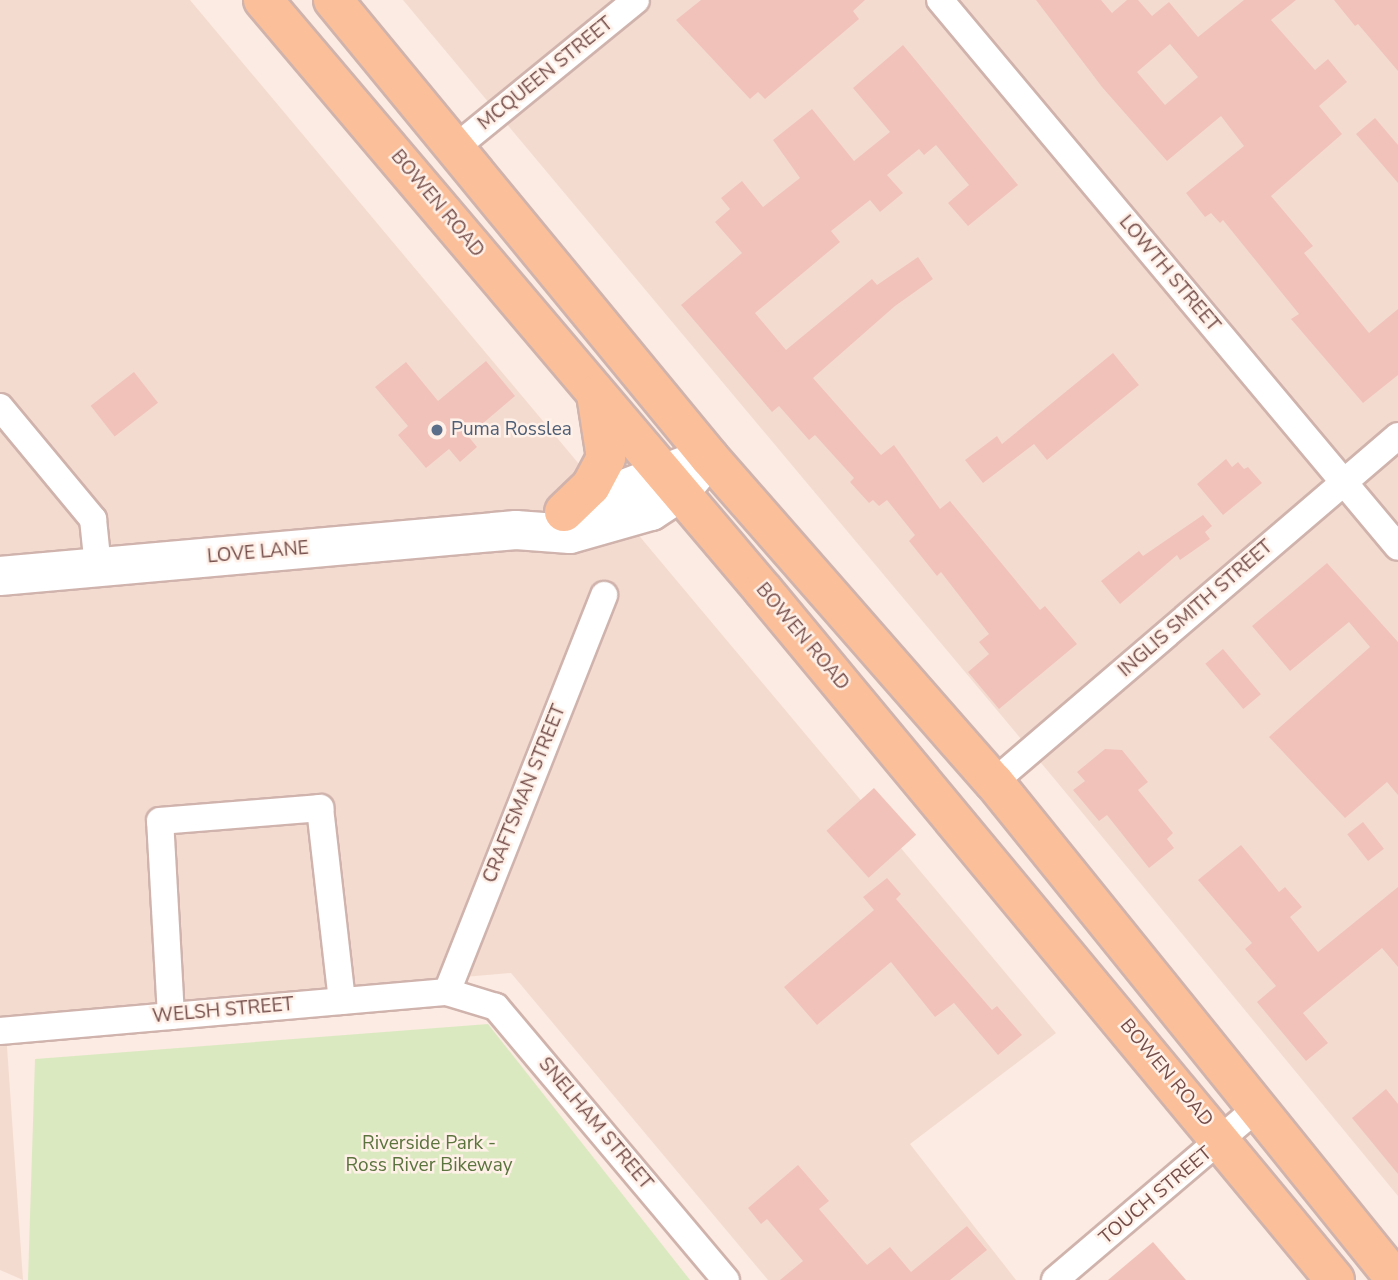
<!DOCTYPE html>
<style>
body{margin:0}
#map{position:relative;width:1398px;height:1280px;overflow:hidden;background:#fcebe2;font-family:"Nunito Sans",sans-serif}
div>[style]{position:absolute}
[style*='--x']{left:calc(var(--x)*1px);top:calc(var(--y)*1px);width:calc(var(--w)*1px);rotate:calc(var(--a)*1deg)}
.residential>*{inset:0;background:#f4dbd0}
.green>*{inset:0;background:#dbe9c1}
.building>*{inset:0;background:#f1c2ba;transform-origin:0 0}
.roads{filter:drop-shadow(2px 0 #cfb3ac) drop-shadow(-2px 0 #cfb3ac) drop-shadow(0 2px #cfb3ac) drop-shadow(0 -2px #cfb3ac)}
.street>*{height:26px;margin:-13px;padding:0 13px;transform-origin:13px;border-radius:13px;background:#fff}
.secondary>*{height:38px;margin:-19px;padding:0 19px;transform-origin:19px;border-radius:19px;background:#fff}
.primary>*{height:38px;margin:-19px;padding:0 19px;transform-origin:19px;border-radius:19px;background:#fbbf9a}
.dots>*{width:19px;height:19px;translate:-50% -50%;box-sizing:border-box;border:4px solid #fff0e8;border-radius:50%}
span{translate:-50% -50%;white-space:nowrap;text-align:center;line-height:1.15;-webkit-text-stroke:5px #fff0e8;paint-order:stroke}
.street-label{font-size:19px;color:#744d49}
.service-label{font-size:19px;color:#4e5e75}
.left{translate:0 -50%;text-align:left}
.park-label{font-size:19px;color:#5b743e}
</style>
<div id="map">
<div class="residential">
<div style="clip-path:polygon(0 0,190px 0,1056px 1033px,910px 1144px,1016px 1280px,768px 1280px,511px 973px,5px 1017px,23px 1280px,0 1270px)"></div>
<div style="clip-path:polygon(403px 0,1398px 0,1398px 1196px,1057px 782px)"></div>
</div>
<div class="green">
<div style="clip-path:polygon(488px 1024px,690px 1280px,28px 1280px,35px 1059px)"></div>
</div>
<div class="building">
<div style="clip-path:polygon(701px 0,865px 0,853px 11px,859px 19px,765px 99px,758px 92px,750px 99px,676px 20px)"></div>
<div style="clip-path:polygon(evenodd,1036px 0,1101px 0,1112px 13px,1127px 0,1138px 0,1152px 16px,1169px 2px,1198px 37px,1244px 0,1296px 0,1271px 20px,1315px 70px,1328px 59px,1347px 82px,1319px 106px,1342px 134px,1271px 196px,1313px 246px,1304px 253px,1369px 333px,1398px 309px,1398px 375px,1363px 403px,1291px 319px,1299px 314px,1223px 220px,1220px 223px,1211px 213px,1205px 217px,1186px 193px,1244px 146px,1221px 116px,1167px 161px,1102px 87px,1036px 0,1170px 44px,1198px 77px,1165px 105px,1137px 72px,1170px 44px)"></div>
<div style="clip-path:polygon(1334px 0,1398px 0,1398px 71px,1358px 24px,1355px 26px)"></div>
<div style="clip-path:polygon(903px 45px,1018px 185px,968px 226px,948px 203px,969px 185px,936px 145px,924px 155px,919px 149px,887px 175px,903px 193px,880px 212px,870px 200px,831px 231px,840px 242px,755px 313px,786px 350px,872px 279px,877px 285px,918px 257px,933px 279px,895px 306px,813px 378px,881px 455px,894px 445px,940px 509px,950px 501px,1040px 610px,1045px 606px,1077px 644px,999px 709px,968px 672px,989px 654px,979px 642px,989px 634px,941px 572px,937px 576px,909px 541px,915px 535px,887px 500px,879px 506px,873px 500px,869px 503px,850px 482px,854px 478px,815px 435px,809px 440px,779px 406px,772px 412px,681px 305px,742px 253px,715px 222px,730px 209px,721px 198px,742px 181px,763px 207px,800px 178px,773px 140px,812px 109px,854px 161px,890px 132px,853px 88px)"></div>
<div style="clip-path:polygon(1375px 118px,1398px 145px,1398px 183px,1356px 134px)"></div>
<div style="clip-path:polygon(1113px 353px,1139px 385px,1047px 460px,1034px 444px,983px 483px,965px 460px,997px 436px,1002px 444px)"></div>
<div style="clip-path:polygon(486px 361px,515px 396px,468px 436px,477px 447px,460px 462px,449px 449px,426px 468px,398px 435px,408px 426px,375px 387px,406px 362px,438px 401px)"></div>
<div style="left:134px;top:372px;width:39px;height:55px;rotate:52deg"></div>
<div style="clip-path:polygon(1226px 459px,1232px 467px,1238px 462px,1244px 469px,1248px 467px,1262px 483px,1223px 515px,1197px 484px)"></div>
<div style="clip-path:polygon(1203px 515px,1212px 526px,1205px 532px,1210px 539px,1180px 560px,1177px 555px,1120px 604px,1101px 581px,1139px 551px,1143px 556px)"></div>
<div style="clip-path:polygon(1327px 563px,1398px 642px,1398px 795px,1387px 782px,1345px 818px,1269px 737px,1370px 647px,1349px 622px,1290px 671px,1252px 626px)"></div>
<div style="left:1223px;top:649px;width:59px;height:23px;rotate:50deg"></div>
<div style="clip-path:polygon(1105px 749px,1122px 750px,1148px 782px,1138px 790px,1173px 833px,1167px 839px,1174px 848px,1149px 868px,1107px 815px,1099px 821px,1073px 790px,1085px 781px,1077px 772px)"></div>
<div style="left:874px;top:788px;width:63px;height:64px;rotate:48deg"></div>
<div style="left:1363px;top:822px;width:34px;height:20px;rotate:52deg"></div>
<div style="clip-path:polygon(1241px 845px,1279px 892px,1285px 887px,1302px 907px,1290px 917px,1318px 952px,1398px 887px,1398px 967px,1382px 948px,1303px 1013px,1328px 1043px,1306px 1061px,1257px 1002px,1276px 986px,1245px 949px,1252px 943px,1198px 880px)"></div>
<div style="clip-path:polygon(887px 878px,901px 894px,896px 899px,992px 1010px,997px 1006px,1022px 1035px,998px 1055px,954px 1003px,935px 1017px,891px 962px,817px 1025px,784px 987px,874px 910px,863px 897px)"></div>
<div style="clip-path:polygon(1386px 1089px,1398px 1104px,1398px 1174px,1352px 1118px)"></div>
<div style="clip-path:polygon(798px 1165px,829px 1201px,819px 1209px,867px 1265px,890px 1247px,911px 1272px,967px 1226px,987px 1250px,950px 1280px,780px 1280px,803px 1261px,767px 1219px,761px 1224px,748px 1208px)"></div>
<div style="clip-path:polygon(1153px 1242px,1186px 1280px,1108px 1280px)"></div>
</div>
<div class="roads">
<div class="street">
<div style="--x:940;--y:0;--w:713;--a:50.06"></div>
<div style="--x:456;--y:147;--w:232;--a:-39.2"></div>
<div style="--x:0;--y:407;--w:146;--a:50.3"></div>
<div style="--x:93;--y:519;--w:48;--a:84.1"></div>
<div style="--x:994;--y:782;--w:532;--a:-40.58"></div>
<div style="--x:447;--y:992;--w:427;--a:-68.4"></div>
<div style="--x:171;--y:1016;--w:195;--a:-93.2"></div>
<div style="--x:160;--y:821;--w:161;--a:-4.6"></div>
<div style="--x:320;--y:808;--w:194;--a:83.5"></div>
<div style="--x:0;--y:1031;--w:449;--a:-5"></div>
<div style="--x:447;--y:992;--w:51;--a:17"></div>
<div style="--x:496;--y:1007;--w:357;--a:49.9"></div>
<div style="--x:1055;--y:1280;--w:262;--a:-40.4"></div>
</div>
<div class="secondary">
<div style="--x:577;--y:507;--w:125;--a:-21"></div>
<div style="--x:0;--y:576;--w:518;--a:-5.09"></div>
<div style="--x:516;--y:530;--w:54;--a:4.2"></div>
<div style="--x:570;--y:534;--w:84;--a:-15.9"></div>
<div style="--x:651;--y:511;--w:35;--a:-33"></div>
<div style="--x:680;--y:492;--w:45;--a:-50.4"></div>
</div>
<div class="primary">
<div style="--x:263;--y:0;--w:773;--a:49.72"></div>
<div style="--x:763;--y:590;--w:896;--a:50.34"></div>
<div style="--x:333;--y:0;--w:592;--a:50.55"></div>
<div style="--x:709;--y:457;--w:432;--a:48.8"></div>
<div style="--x:994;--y:782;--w:640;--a:51.09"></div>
<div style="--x:564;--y:512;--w:37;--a:-44"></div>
<div style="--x:591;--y:486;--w:32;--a:-62"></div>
<div style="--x:606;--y:458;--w:65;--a:-98.9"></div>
</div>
</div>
<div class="dots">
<div style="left:437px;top:430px;background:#5c6f8a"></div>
</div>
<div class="street-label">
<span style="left:546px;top:74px;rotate:-39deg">MCQUEEN STREET</span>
<span style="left:437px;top:204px;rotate:50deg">BOWEN ROAD</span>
<span style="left:1169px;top:274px;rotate:50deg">LOWTH STREET</span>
<span style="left:258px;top:553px;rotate:-5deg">LOVE LANE</span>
<span style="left:1196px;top:609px;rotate:-41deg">INGLIS SMITH STREET</span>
<span style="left:802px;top:637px;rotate:50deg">BOWEN ROAD</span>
<span style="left:525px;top:794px;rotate:-68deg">CRAFTSMAN STREET</span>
<span style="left:223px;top:1011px;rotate:-5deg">WELSH STREET</span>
<span style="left:1166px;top:1073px;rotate:50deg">BOWEN ROAD</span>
<span style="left:595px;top:1124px;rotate:50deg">SNELHAM STREET</span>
<span style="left:1156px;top:1196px;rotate:-40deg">TOUCH STREET</span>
</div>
<div class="service-label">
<span class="left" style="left:451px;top:430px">Puma Rosslea</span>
</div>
<div class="park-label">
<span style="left:429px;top:1155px">Riverside Park -<br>Ross River Bikeway</span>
</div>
</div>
